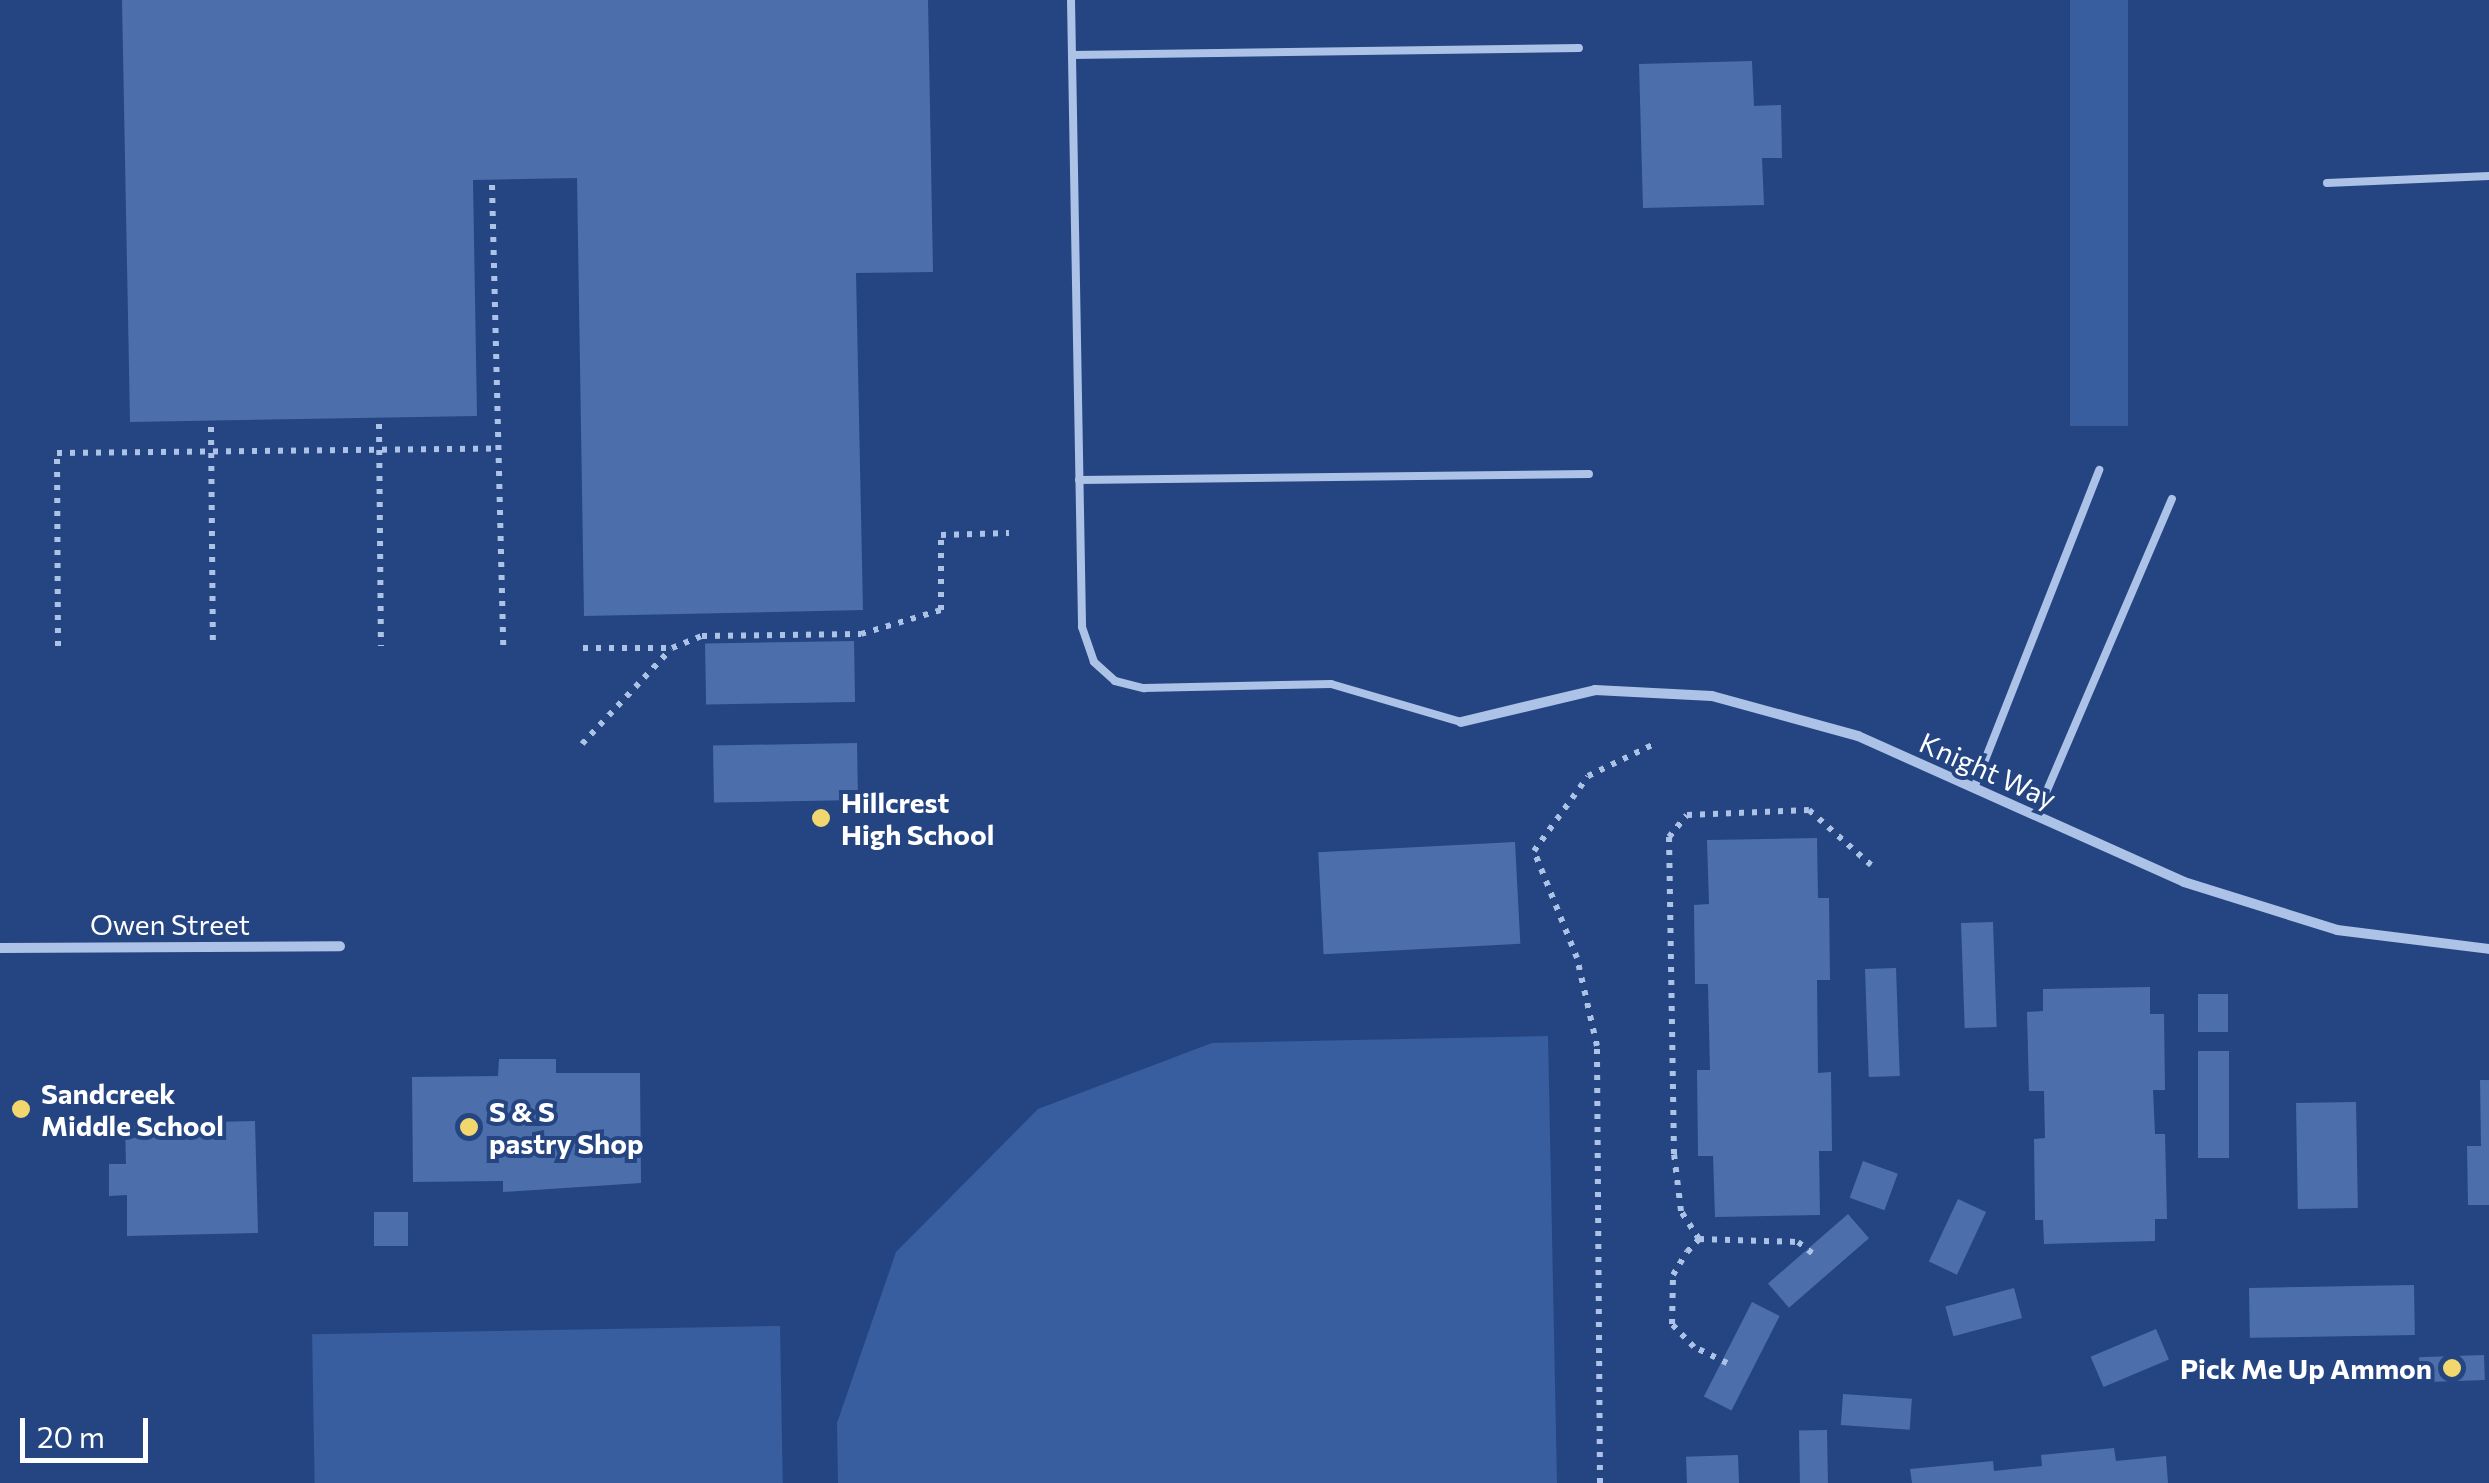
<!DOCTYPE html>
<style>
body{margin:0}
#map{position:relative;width:2489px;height:1483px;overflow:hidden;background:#244582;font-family:Commissioner,sans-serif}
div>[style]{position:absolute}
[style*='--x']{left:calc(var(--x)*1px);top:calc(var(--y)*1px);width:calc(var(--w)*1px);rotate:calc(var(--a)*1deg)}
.green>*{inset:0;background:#385ea0;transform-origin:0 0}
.building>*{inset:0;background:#4c6fab;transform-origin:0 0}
.path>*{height:6px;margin-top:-3px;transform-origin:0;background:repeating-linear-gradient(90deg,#acc2e7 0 5px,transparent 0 13px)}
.lane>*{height:8px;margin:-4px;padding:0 4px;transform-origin:4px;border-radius:4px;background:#acc2e7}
.street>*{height:10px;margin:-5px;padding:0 5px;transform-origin:5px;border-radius:5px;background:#acc2e7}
.dots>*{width:28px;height:28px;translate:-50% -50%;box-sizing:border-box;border:5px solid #244582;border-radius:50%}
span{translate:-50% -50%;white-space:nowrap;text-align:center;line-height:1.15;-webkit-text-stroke:8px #244582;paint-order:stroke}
.street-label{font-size:28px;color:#fff}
.poi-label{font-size:28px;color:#fff;font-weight:700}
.left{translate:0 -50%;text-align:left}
.right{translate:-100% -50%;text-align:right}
.scale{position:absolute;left:20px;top:1418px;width:128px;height:45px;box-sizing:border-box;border:5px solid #fff;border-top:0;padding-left:12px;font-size:30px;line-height:35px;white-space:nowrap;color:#fff;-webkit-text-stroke:8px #244582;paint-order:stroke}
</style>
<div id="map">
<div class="green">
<div style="left:2070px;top:0;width:58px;height:426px"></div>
<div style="clip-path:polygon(1548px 1036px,1557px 1483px,838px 1483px,837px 1423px,896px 1252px,1038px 1109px,1212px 1043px)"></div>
<div style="left:780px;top:1326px;width:157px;height:468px;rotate:89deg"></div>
</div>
<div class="building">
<div style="clip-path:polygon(122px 0,928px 0,933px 272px,856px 273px,863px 610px,584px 616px,577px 178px,473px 180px,477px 416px,130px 422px)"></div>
<div style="clip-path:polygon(1752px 61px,1754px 106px,1781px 105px,1782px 158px,1762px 158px,1764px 205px,1643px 208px,1639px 64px)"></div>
<div style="left:854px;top:641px;width:61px;height:149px;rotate:89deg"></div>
<div style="left:857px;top:743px;width:57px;height:144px;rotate:89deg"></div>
<div style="clip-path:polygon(1817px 838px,1818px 898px,1829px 898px,1830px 980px,1817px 980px,1818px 1073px,1831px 1072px,1832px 1151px,1819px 1151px,1820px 1215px,1715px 1217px,1713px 1156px,1698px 1156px,1697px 1070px,1710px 1070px,1708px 984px,1695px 984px,1694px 905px,1709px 904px,1707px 840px)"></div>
<div style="left:1515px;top:842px;width:102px;height:197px;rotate:87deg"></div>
<div style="left:1993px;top:922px;width:105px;height:32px;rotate:88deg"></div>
<div style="left:1896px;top:968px;width:108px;height:31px;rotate:88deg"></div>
<div style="clip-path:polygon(2150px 987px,2150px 1014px,2164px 1014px,2165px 1090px,2153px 1090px,2155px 1134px,2165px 1134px,2167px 1219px,2155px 1219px,2155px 1241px,2044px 1244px,2043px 1220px,2035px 1220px,2034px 1139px,2045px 1138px,2044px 1091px,2029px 1091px,2027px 1012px,2043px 1011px,2043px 989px)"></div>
<div style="left:2198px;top:994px;width:30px;height:38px"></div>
<div style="left:2198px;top:1051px;width:31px;height:107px"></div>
<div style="clip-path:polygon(499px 1059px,556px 1059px,556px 1073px,640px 1073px,641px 1183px,503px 1192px,503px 1181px,413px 1182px,412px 1077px,498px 1076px)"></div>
<div style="clip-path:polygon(2480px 1080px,2489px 1080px,2489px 1205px,2468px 1205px,2467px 1146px,2481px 1146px)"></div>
<div style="left:2356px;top:1102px;width:106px;height:60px;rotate:89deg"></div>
<div style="clip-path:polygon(255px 1121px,258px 1233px,127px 1236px,127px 1195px,109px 1196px,109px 1164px,126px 1164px,125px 1124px)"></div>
<div style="left:1863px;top:1161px;width:37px;height:39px;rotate:20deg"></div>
<div style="left:1958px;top:1199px;width:31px;height:69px;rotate:25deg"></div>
<div style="left:408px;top:1212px;width:34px;height:34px;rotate:90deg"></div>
<div style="left:1848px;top:1214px;width:32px;height:106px;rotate:49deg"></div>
<div style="left:2414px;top:1285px;width:50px;height:165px;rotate:89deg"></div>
<div style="left:2014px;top:1288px;width:31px;height:71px;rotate:75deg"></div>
<div style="left:1752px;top:1302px;width:31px;height:106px;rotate:27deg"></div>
<div style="left:2156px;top:1329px;width:33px;height:71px;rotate:67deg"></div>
<div style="left:2484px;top:1355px;width:25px;height:65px;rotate:88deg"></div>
<div style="left:1843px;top:1394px;width:69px;height:31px;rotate:4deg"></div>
<div style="left:1827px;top:1430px;width:53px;height:28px;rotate:89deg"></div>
<div style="clip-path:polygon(2114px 1448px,2116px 1461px,2166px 1456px,2168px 1483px,1912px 1483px,1910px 1469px,1993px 1461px,1994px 1471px,2042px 1466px,2041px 1455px)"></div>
<div style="left:1738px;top:1455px;width:28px;height:52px;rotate:88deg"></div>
</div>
<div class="path">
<div style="--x:492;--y:185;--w:462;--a:88.6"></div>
<div style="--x:379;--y:424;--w:222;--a:89.5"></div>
<div style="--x:211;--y:427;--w:219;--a:89.5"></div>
<div style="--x:58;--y:646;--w:193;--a:-90.3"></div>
<div style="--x:57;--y:453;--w:441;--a:-0.6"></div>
<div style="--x:583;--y:648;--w:89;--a:0"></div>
<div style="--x:672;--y:648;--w:32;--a:-22"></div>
<div style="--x:702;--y:636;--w:159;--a:-0.7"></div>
<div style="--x:861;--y:634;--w:84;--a:-16.7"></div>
<div style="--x:941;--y:610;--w:75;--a:-90"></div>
<div style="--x:941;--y:535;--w:68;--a:-1.7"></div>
<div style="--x:582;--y:744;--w:130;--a:-46.9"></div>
<div style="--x:1699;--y:1239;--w:33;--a:-123"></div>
<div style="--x:1681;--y:1211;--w:57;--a:-97"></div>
<div style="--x:1674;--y:1154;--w:317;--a:-90.9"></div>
<div style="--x:1669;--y:837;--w:28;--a:-51"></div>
<div style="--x:1687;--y:815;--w:122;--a:-2.3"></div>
<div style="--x:1809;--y:810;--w:83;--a:41.6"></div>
<div style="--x:1727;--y:1363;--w:37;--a:-154"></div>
<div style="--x:1694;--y:1347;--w:32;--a:-134"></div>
<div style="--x:1672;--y:1324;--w:49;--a:-88.8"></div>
<div style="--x:1673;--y:1275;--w:27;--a:-59"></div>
<div style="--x:1687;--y:1252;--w:18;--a:-47"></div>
<div style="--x:1699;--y:1239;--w:99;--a:1.7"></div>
<div style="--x:1798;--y:1242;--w:18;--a:38"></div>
<div style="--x:1600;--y:1483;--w:437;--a:-90.4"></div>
<div style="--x:1597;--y:1046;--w:90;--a:-102.8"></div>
<div style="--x:1577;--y:958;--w:115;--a:-111.9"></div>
<div style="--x:1534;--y:851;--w:92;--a:-54.2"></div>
<div style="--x:1588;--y:776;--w:71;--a:-25.8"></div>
</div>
<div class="lane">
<div style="--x:1071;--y:0;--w:627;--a:88.99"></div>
<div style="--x:1082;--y:627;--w:37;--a:71"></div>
<div style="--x:1094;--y:662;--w:28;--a:42"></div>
<div style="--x:1115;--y:681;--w:30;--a:14"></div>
<div style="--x:1144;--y:688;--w:187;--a:-1.2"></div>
<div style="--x:1331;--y:684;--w:135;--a:16.3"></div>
<div style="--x:1072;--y:55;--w:507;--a:-0.79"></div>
<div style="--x:2327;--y:183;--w:162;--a:-2.5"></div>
<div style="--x:1079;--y:480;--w:510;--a:-0.67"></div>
<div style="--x:1974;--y:788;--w:342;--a:-68.5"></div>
<div style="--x:2036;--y:816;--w:345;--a:-66.8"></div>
</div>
<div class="street">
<div style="--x:1461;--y:722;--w:138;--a:-13.4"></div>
<div style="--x:1595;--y:690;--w:117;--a:2.9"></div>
<div style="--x:1712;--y:696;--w:151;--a:15.3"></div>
<div style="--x:1858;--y:736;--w:357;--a:24.1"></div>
<div style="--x:2184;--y:882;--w:160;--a:17.4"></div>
<div style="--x:2337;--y:930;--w:153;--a:7.1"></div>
<div style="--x:0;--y:948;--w:340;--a:-0.3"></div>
</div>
<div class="dots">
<div style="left:821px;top:818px;background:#f2d76f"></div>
<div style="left:21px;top:1109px;background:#f2d76f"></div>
<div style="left:469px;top:1127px;background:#f2d76f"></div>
<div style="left:2452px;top:1368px;background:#f2d76f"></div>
</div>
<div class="street-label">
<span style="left:1988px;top:770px;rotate:24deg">Knight Way</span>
<span style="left:170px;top:924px">Owen Street</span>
</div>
<div class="poi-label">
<span class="left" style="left:841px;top:818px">Hillcrest<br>High School</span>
<span class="left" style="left:41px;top:1109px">Sandcreek<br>Middle School</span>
<span class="left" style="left:489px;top:1127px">S &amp; S<br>pastry Shop</span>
<span class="right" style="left:2432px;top:1368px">Pick Me Up Ammon</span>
</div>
<div class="scale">20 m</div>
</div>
